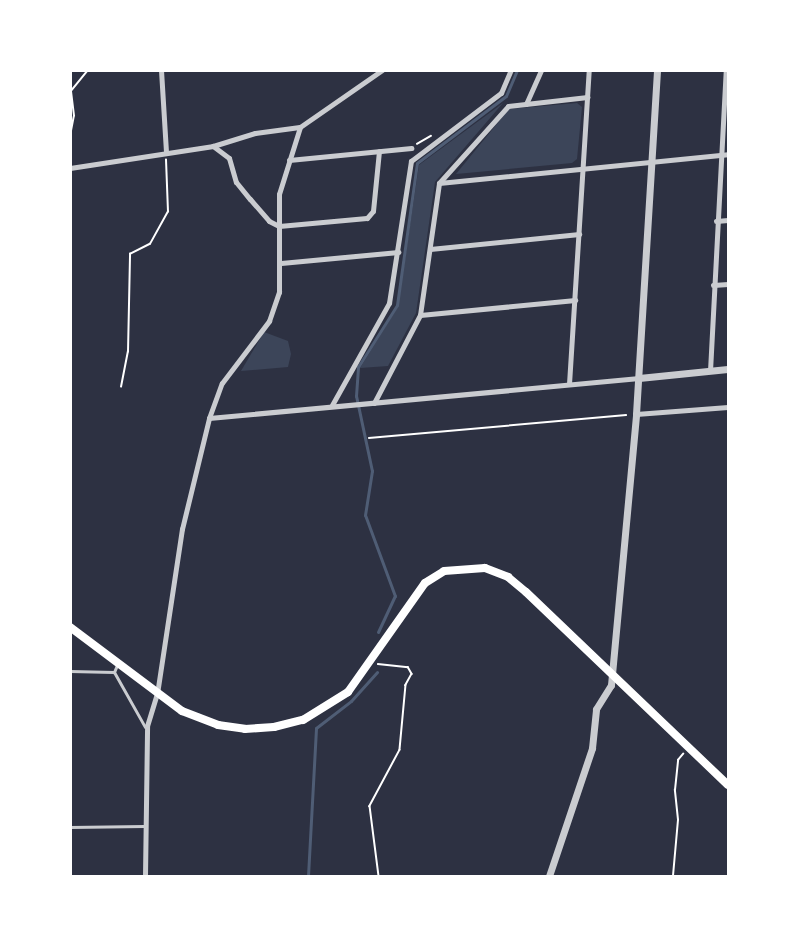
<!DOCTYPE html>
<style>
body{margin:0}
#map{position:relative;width:799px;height:947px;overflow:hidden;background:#2d3142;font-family:"Alegreya Sans",sans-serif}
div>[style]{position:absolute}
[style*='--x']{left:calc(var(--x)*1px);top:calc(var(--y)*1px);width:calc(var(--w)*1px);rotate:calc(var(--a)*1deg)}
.green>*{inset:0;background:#3c4559}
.stream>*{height:3px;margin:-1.5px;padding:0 1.5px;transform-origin:1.5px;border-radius:1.5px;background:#4f5d75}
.path>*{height:1.5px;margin:-0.75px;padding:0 0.75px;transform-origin:0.75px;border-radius:0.75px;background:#fff}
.service>*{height:3px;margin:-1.5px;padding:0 1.5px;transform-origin:1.5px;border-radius:1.5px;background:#caccd0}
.minor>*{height:5px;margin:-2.5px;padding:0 2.5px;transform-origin:2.5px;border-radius:2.5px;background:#caccd0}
.tertiary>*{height:7px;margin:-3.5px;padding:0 3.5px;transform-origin:3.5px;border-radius:3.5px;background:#caccd0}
.primary>*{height:8px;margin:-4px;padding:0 4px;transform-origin:4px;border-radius:4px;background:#fff}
span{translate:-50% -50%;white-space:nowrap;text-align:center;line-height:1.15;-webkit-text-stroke:5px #fff;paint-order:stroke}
.frame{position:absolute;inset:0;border:72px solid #fff;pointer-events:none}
</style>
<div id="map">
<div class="green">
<div style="clip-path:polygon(503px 103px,435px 182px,416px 313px,388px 366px,360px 368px,398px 307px,419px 165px)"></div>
<div style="clip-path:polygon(577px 103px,582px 107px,577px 159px,572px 163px,456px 174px,509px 109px)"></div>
<div style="clip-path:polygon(264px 332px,288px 341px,291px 354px,288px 367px,241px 371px)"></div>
</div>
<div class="stream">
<div style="--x:378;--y:632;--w:40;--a:-65"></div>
<div style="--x:395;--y:596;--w:86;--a:-110.3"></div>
<div style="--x:365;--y:515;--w:45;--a:-81"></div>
<div style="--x:372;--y:471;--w:77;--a:-102"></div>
<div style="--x:356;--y:396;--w:29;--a:-86"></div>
<div style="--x:358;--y:367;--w:73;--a:-57.8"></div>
<div style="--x:397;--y:305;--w:143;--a:-82"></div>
<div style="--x:417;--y:163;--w:111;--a:-37"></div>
<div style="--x:506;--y:96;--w:28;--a:-67"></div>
<div style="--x:308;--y:876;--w:148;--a:-86.9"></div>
<div style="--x:316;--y:728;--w:44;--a:-37.6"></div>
<div style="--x:351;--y:701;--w:39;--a:-48"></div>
</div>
<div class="path">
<div style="--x:70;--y:136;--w:20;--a:-79"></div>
<div style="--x:74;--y:116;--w:25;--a:-97"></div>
<div style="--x:71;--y:91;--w:27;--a:-51"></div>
<div style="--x:417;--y:144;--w:16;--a:-30"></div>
<div style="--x:121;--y:387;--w:36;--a:-79"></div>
<div style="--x:128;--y:352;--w:98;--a:-88.8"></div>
<div style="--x:130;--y:254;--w:22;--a:-27"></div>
<div style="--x:150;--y:244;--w:37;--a:-61"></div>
<div style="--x:168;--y:212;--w:52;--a:-92.2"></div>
<div style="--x:369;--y:438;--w:258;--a:-5.1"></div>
<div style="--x:378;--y:664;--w:30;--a:6"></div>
<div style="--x:408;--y:667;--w:8;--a:60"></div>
<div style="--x:412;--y:674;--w:13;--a:119"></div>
<div style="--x:406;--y:685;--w:65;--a:95.3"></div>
<div style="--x:400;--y:750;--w:64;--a:118.2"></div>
<div style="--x:370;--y:806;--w:71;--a:82.7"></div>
<div style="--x:673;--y:876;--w:56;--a:-84.9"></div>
<div style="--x:678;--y:820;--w:30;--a:-96"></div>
<div style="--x:675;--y:790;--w:30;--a:-84"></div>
<div style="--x:678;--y:760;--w:8;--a:-50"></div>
</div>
<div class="service">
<div style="--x:117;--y:665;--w:8;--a:113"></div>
<div style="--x:114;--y:672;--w:63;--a:60.6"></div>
<div style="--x:70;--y:671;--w:44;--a:1.3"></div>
<div style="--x:70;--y:827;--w:74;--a:-0.8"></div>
</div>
<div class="minor">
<div style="--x:161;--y:70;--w:81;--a:86.5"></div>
<div style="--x:526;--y:104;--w:37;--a:-66"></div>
<div style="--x:213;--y:146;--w:20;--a:37"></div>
<div style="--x:229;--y:158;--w:25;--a:74"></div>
<div style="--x:236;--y:182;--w:22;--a:51"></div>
<div style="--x:250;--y:199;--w:29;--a:49"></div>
<div style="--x:269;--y:221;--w:11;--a:27"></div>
<div style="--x:279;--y:226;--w:88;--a:-5.2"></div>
<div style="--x:367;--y:218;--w:9;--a:-49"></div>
<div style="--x:373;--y:211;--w:60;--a:-84.3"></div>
<div style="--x:289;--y:160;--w:123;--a:-5.6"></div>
<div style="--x:70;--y:168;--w:145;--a:-8.7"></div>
<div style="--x:213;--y:146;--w:44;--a:-17.2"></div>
<div style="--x:255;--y:133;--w:45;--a:-7.6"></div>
<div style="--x:300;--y:127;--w:100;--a:-34.8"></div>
<div style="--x:439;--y:183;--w:103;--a:-48.1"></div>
<div style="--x:508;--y:106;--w:80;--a:-6.5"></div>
<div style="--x:716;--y:221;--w:12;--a:-5"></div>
<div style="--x:430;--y:249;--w:150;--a:-5.7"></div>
<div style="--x:281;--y:263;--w:118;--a:-5.4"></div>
<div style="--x:713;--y:285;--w:15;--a:-4"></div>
<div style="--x:420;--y:315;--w:156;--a:-5.5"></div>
<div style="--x:710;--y:371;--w:301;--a:-87"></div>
<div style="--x:569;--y:384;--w:315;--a:-86.4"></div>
<div style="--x:374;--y:403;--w:99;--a:-62.4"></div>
<div style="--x:420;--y:315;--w:133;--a:-81.8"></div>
<div style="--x:439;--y:183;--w:290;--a:-5.7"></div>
<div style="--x:332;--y:405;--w:117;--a:-60.8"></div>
<div style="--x:389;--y:303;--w:144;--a:-81.2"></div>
<div style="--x:411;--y:161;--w:113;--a:-37.1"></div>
<div style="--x:501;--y:93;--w:25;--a:-67"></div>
<div style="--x:636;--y:414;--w:92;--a:-4.4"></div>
<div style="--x:209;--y:418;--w:432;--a:-5.3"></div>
<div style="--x:145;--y:876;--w:150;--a:-89.2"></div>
<div style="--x:147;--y:726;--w:34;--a:-73"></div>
<div style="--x:157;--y:694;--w:167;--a:-81.4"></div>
<div style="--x:182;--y:529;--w:114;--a:-76.3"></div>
<div style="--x:209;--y:418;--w:37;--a:-70"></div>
<div style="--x:222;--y:383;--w:78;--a:-52.8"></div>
<div style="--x:269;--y:321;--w:31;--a:-71"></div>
<div style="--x:279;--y:292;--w:98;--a:-90"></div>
<div style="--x:279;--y:194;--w:70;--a:-72.6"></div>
</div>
<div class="tertiary">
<div style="--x:639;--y:378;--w:89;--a:-5.8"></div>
<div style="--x:549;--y:876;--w:135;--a:-71.4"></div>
<div style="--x:592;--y:748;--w:39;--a:-84"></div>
<div style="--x:596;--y:709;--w:28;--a:-58"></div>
<div style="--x:611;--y:685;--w:272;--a:-84.7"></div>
<div style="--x:636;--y:414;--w:345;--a:-86.5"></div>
</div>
<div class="primary">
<div style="--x:70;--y:627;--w:140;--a:36.9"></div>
<div style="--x:182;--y:711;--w:39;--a:21"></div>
<div style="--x:218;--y:725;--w:27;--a:8"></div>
<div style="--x:245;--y:729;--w:29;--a:-4"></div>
<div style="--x:274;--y:727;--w:30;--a:-14"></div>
<div style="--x:303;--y:720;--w:53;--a:-31.9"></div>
<div style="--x:348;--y:692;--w:133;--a:-54.8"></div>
<div style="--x:425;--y:583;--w:22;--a:-32"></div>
<div style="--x:444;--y:571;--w:41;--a:-4.2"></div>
<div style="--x:485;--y:568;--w:25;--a:21"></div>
<div style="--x:508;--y:577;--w:23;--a:40"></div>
<div style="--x:526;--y:592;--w:279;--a:43.7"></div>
</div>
<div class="frame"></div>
</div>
